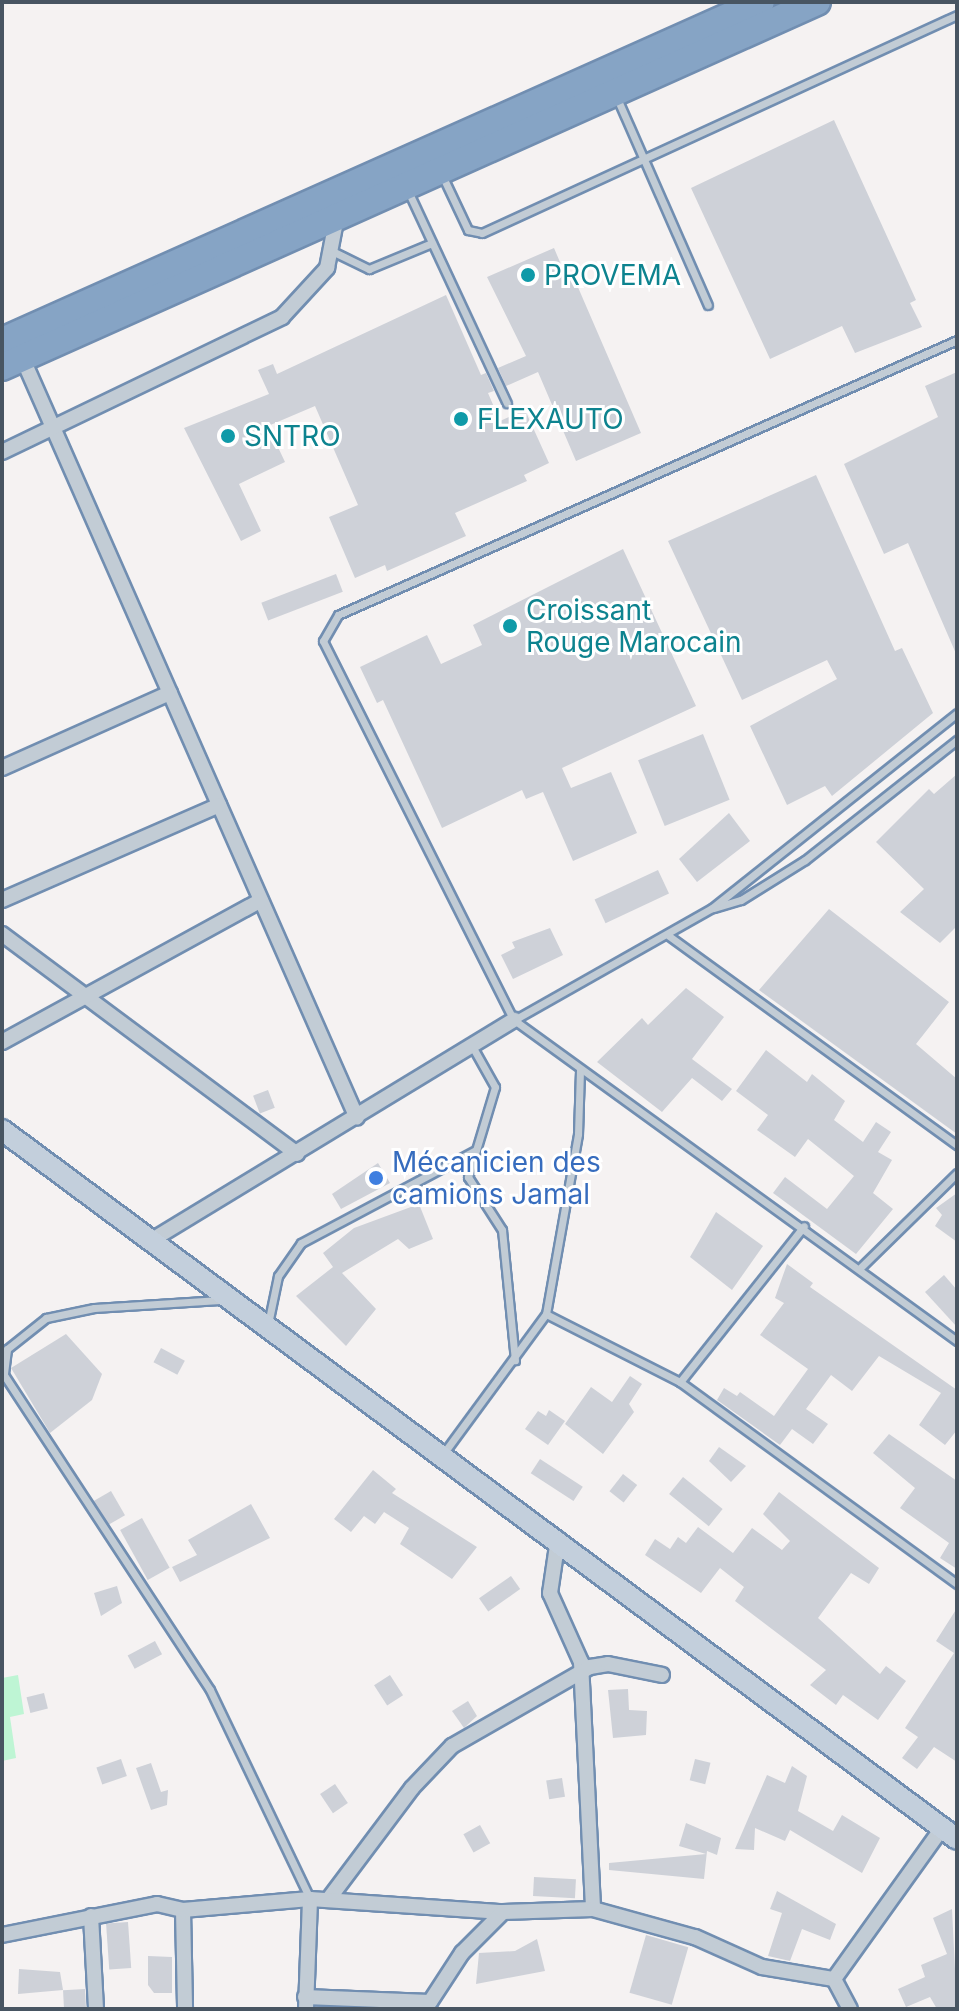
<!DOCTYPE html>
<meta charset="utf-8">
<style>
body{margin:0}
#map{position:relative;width:959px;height:2011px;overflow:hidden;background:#f5f2f2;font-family:Inter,sans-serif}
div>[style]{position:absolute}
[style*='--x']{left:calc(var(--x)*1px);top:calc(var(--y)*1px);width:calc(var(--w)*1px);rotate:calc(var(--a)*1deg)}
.green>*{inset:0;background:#bef5d4}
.building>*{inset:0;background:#ced1d8;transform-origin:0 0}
.roads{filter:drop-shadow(2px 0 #718eb1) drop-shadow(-2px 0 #718eb1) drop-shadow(0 2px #718eb1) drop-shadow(0 -2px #718eb1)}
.lane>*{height:7px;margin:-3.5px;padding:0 3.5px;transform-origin:3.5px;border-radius:3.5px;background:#c2ccd5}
.street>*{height:14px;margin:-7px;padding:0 7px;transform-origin:7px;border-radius:7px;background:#c2ccd5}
.secondary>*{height:20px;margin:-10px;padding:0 10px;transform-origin:10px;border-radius:10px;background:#c3cfdc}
.highway>*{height:26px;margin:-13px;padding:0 13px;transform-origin:13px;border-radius:13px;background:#86a4c5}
.dots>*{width:22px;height:22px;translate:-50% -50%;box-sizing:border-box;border:4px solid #fff;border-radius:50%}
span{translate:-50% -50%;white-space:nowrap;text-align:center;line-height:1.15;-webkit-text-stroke:6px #fff;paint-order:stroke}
.culture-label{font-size:28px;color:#0d838f}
.left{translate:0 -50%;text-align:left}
.shop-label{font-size:28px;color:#366cbe}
.frame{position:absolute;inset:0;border:4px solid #485562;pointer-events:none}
</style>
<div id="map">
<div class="green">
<div style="clip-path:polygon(18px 1675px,24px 1714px,10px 1717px,16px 1758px,2px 1761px,2px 1678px)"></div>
</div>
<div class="building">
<div style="clip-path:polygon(834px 120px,916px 300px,910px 303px,922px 327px,855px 353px,842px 326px,770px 359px,691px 188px)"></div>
<div style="clip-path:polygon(554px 248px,568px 281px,574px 278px,641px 433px,576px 461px,538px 372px,506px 386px,498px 368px,526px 356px,487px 277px)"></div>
<div style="clip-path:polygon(446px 295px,481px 375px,486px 373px,494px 391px,488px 393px,500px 421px,525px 410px,549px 463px,524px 475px,527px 481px,455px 513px,466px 536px,387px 571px,385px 565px,355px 578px,329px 517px,358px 505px,315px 406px,268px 426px,285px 462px,239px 484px,261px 531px,241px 541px,184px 428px,269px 394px,258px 370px,273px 364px,277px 374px)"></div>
<div style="clip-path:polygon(957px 372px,957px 656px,908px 543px,884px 554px,844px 464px,938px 417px,925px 386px)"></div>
<div style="clip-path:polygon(816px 475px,895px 651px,902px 648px,933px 713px,832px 796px,825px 786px,787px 805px,750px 726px,837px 679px,827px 660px,742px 700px,668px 541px)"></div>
<div style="clip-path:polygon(623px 549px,696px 706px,562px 768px,571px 788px,611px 772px,637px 833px,573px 861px,543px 792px,526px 799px,522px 790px,442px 828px,383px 700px,377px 703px,360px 667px,427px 635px,441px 664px,482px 645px,473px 625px)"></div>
<div style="left:336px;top:574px;width:19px;height:80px;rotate:69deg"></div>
<div style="left:703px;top:734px;width:71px;height:70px;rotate:68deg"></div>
<div style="clip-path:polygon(957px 774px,957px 926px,940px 943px,900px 912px,924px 889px,876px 842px,929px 789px,934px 794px)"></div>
<div style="clip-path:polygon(729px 813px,750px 841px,697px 882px,679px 859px)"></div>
<div style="left:658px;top:870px;width:26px;height:70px;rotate:65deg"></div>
<div style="clip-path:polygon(829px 909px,949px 1002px,916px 1044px,957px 1079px,957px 1134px,759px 990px)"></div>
<div style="clip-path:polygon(550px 928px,563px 955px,513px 979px,501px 955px,515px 948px,512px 942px)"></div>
<div style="clip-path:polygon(686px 988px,724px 1017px,692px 1059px,732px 1089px,722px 1101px,692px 1078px,662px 1112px,597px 1062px,642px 1018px,648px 1025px)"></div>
<div style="clip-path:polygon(766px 1050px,807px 1082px,812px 1074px,845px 1101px,834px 1120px,863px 1142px,876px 1122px,891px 1132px,878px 1152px,892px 1160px,873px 1193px,893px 1209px,856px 1254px,773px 1193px,785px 1177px,827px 1209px,854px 1176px,808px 1139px,795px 1157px,757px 1130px,768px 1115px,736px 1091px)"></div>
<div style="left:268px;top:1090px;width:19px;height:16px;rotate:69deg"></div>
<div style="clip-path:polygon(378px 1163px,390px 1183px,341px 1209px,332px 1194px)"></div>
<div style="clip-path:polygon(957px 1193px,957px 1242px,935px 1226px,942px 1215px,936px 1208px)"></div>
<div style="clip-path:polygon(419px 1204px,433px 1239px,409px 1249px,398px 1239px,342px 1273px,376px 1309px,346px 1346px,296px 1296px,333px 1267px,323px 1253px,354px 1228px)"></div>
<div style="clip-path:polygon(716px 1212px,763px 1246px,732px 1290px,690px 1257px)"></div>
<div style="clip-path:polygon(787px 1264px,813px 1283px,810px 1287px,957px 1390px,957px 1430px,945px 1445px,919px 1425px,941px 1393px,879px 1356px,852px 1391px,831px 1375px,806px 1409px,828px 1424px,813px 1444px,792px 1429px,780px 1445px,717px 1400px,724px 1388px,737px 1396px,740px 1392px,774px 1416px,808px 1369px,760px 1335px,784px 1303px,775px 1298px)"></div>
<div style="clip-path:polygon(944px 1275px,957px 1290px,957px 1327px,925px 1292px)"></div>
<div style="clip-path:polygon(66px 1334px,102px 1374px,92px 1400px,50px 1433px,11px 1368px)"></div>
<div style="left:161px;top:1348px;width:27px;height:16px;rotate:28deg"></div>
<div style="clip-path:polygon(630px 1376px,642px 1384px,629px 1404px,634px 1412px,603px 1454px,565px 1424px,591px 1387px,612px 1402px)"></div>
<div style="clip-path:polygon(549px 1410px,565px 1421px,548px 1445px,525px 1429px,538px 1411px,546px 1416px)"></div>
<div style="clip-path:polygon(889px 1434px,957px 1481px,957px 1569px,940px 1558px,949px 1543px,900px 1508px,915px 1488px,873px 1453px)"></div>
<div style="clip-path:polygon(719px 1447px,746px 1466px,731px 1482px,709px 1461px)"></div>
<div style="left:540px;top:1459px;width:51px;height:17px;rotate:33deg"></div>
<div style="clip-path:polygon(373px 1470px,396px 1489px,392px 1493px,477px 1547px,452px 1579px,400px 1544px,409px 1528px,384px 1512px,375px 1524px,364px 1516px,351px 1532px,334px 1519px)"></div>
<div style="left:623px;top:1474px;width:18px;height:22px;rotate:38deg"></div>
<div style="left:683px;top:1477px;width:51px;height:22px;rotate:39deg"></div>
<div style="left:111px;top:1491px;width:28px;height:20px;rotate:60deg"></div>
<div style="clip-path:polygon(779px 1492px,879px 1568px,869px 1584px,851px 1573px,818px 1618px,880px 1674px,886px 1666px,906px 1681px,878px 1720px,843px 1695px,836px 1705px,810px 1685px,826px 1670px,735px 1601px,744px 1587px,720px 1568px,701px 1593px,645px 1555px,655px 1539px,670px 1549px,678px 1537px,686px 1543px,698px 1527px,733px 1553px,752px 1528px,782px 1550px,790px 1541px,763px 1514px)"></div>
<div style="clip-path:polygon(251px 1504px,270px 1538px,180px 1582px,172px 1567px,197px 1555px,188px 1540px)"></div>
<div style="left:142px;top:1518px;width:57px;height:25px;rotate:61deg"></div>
<div style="left:511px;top:1576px;width:16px;height:39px;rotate:55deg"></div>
<div style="clip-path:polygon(117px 1586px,122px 1603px,101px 1616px,94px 1593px)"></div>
<div style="clip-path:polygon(957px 1608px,957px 1762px,934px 1747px,917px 1769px,902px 1758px,918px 1737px,905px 1728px,954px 1653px,936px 1641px)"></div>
<div style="left:155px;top:1641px;width:15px;height:31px;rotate:62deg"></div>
<div style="left:390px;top:1675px;width:24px;height:19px;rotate:57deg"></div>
<div style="clip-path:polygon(628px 1689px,629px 1710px,647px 1711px,646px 1735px,613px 1738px,608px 1690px)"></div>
<div style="left:44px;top:1693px;width:16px;height:18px;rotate:76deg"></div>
<div style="clip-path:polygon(468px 1701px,477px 1716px,464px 1728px,452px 1711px)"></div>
<div style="left:121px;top:1759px;width:18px;height:26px;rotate:71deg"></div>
<div style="left:695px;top:1759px;width:16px;height:22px;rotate:14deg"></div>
<div style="clip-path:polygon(151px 1763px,161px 1792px,168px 1790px,167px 1805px,151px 1810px,136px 1768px)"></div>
<div style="clip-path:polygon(792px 1766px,807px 1776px,798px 1811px,833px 1831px,842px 1815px,880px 1838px,862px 1873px,790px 1830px,785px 1841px,755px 1828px,754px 1850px,735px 1849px,767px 1775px,785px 1783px)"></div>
<div style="left:562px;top:1778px;width:19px;height:16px;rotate:81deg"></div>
<div style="left:335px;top:1784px;width:23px;height:18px;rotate:56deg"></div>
<div style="clip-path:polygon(686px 1823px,721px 1838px,717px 1855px,707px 1851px,704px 1879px,609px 1870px,609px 1863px,706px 1854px,679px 1846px)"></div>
<div style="left:480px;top:1825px;width:21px;height:19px;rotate:61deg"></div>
<div style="left:534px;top:1877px;width:42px;height:19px;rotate:3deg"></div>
<div style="clip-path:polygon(777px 1891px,836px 1924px,830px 1940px,802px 1929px,790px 1961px,768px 1956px,782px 1913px,770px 1909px)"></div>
<div style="clip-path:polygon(952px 1909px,957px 2009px,937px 2009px,930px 1997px,906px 2007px,898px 1989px,925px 1977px,921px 1965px,947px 1954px,933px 1918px)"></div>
<div style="left:128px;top:1922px;width:46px;height:22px;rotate:86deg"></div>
<div style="left:646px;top:1935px;width:44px;height:60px;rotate:16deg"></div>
<div style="clip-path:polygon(537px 1939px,545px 1971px,476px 1984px,479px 1953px,515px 1951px)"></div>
<div style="clip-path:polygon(148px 1956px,172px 1957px,172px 1993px,154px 1993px,148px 1985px)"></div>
<div style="clip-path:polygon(19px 1969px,60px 1972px,63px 1990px,18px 1994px)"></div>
<div style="left:85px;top:1989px;width:20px;height:22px;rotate:87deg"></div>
</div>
<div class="roads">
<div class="lane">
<div style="--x:617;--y:98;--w:226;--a:66.3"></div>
<div style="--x:442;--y:175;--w:61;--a:64.7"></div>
<div style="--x:468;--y:230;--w:14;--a:12"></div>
<div style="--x:482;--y:233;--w:523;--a:-24.65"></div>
<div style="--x:408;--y:191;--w:234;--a:65"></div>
<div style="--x:334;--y:252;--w:39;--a:26"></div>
<div style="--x:369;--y:269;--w:68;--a:-22.4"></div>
<div style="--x:957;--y:340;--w:677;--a:156.05"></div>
<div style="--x:338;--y:615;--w:30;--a:120"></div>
<div style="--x:323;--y:641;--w:424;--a:63.3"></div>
<div style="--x:514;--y:1020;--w:547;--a:35.93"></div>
<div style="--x:714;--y:908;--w:28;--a:-17"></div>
<div style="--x:741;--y:900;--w:75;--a:-32"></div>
<div style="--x:805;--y:860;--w:194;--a:-38.3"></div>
<div style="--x:669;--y:936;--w:356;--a:36"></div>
<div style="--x:514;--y:1020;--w:227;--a:-29.5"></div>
<div style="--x:712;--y:908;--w:313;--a:-38.5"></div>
<div style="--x:472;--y:1046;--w:47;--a:60.7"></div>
<div style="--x:495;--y:1087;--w:94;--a:106.7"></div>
<div style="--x:468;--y:1177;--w:63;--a:57.3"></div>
<div style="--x:502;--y:1230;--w:131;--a:84.3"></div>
<div style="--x:861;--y:1267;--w:134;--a:-44.4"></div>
<div style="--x:220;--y:1300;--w:126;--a:176.4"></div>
<div style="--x:94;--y:1308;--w:49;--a:168.2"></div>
<div style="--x:46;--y:1318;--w:50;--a:141.5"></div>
<div style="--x:7;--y:1349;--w:26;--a:97"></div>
<div style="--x:4;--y:1375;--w:376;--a:56.8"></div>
<div style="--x:210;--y:1690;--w:232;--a:64.4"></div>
<div style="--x:546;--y:1314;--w:150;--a:26.9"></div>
<div style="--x:680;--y:1382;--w:343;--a:36.1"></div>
<div style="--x:268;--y:1324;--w:49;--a:-78.2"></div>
<div style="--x:278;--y:1276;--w:40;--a:-55.1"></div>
<div style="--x:301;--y:1243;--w:196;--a:-28"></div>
<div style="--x:680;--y:1382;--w:199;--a:-51.5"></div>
<div style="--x:443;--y:1454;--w:174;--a:-53.7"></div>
<div style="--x:546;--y:1314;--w:183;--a:-79.9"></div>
<div style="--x:578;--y:1134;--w:64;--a:-88.2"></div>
</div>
<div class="street">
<div style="--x:22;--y:357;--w:831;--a:66.24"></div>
<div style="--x:2;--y:452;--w:311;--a:-25.7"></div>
<div style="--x:282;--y:317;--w:67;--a:-47.4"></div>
<div style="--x:327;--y:268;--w:53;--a:-79.1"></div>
<div style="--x:2;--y:768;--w:184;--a:-24.1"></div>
<div style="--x:2;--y:900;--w:237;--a:-23.6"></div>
<div style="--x:2;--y:934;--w:368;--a:36.7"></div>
<div style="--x:2;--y:1042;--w:295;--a:-28.7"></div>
<div style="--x:152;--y:1240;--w:424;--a:-31.3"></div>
<div style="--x:558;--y:1539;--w:55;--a:98.4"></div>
<div style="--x:550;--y:1593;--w:76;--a:65.8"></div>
<div style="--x:581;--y:1662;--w:247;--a:87.2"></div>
<div style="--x:328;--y:1900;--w:140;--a:-53.1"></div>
<div style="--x:412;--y:1788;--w:58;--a:-46.4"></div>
<div style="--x:452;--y:1746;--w:159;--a:-29.8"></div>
<div style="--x:590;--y:1667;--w:18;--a:-9"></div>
<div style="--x:608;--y:1664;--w:55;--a:11.5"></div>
<div style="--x:183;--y:1910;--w:99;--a:88.8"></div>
<div style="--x:91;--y:1916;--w:93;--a:86.9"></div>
<div style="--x:2;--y:1935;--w:158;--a:-11.3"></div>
<div style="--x:157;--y:1904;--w:27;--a:13"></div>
<div style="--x:183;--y:1910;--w:127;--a:-5"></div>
<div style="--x:310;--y:1899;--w:193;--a:3.9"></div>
<div style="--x:503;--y:1912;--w:90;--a:-1.9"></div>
<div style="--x:593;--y:1909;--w:106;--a:15.4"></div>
<div style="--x:695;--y:1937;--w:73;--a:24.1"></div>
<div style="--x:762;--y:1967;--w:73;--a:9.5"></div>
<div style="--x:834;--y:1979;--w:186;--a:-54.4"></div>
<div style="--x:834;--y:1979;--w:34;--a:62"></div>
<div style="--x:305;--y:1997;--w:125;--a:2.3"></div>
<div style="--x:430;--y:2002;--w:59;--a:-56.9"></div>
<div style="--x:462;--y:1953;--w:58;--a:-45"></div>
<div style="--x:306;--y:2009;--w:110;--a:-87.9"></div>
</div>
<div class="secondary">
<div style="--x:2;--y:1130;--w:1189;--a:36.59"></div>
</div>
<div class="highway">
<div style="--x:2;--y:341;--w:831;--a:-24.07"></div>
<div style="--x:2;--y:367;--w:893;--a:-24.13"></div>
</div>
</div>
<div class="dots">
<div style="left:528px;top:275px;background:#0f9aa8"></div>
<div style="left:461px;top:419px;background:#0f9aa8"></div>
<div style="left:228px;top:436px;background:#0f9aa8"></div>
<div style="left:510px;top:626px;background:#0f9aa8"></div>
<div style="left:376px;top:1178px;background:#3f7fe0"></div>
</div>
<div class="culture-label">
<span class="left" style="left:544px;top:275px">PROVEMA</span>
<span class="left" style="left:477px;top:419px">FLEXAUTO</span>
<span class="left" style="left:244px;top:436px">SNTRO</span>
<span class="left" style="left:526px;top:626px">Croissant<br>Rouge Marocain</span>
</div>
<div class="shop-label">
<span class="left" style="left:392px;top:1178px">Mécanicien des<br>camions Jamal</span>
</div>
<div class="frame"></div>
</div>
